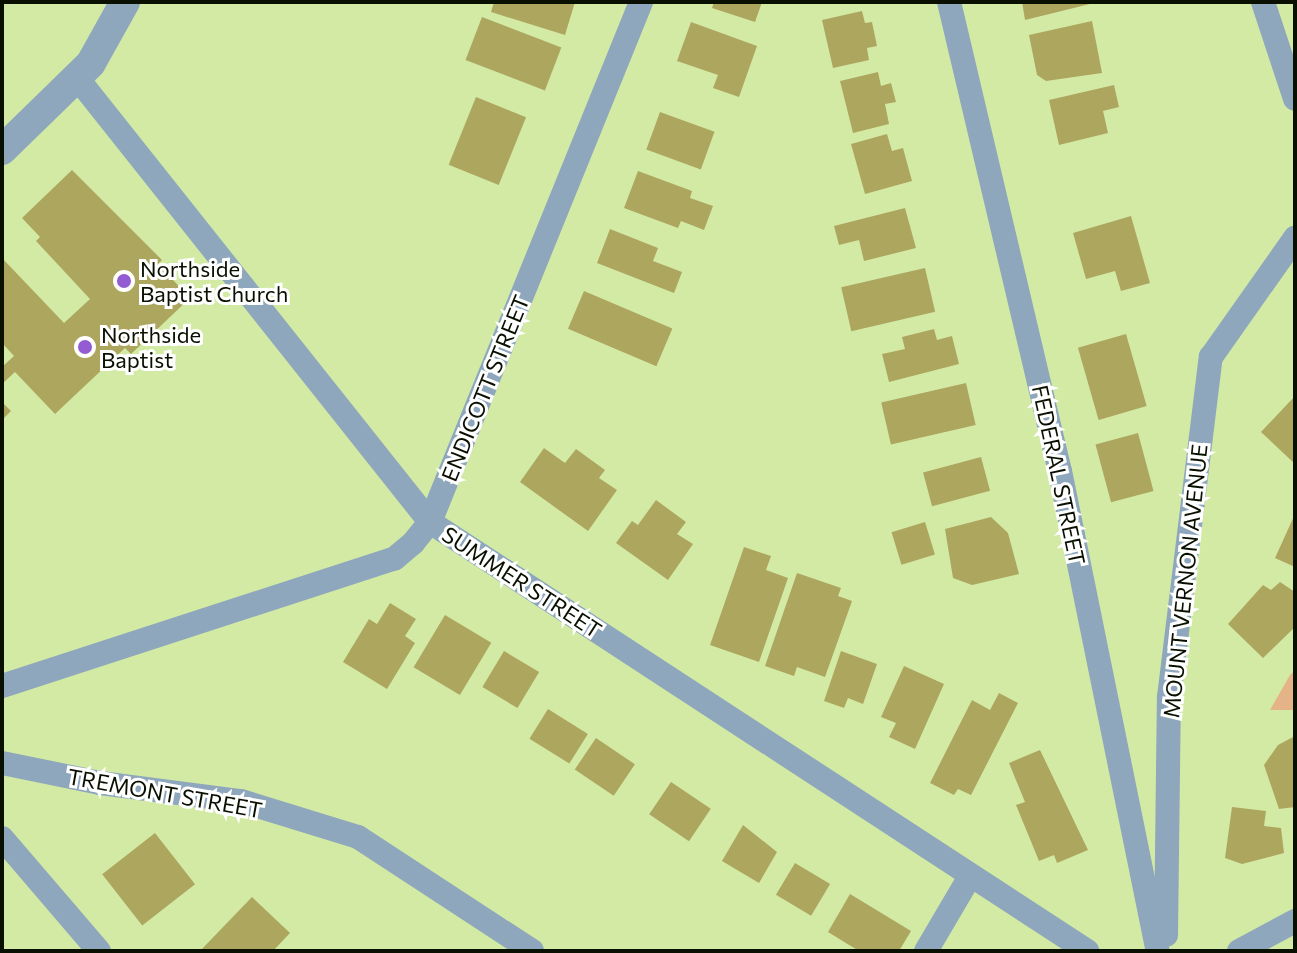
<!DOCTYPE html>
<style>
body{margin:0}
#map{position:relative;width:1297px;height:953px;overflow:hidden;background:#d3eaa5;font-family:Commissioner,sans-serif}
div>[style]{position:absolute}
[style*='--x']{left:calc(var(--x)*1px);top:calc(var(--y)*1px);width:calc(var(--w)*1px);rotate:calc(var(--a)*1deg)}
.green>*{inset:0;background:#e4b488}
.building>*{inset:0;background:#ada65f;transform-origin:0 0}
.minor>*{height:24px;margin:-12px;padding:0 12px;transform-origin:12px;border-radius:12px;background:#8ea7bc}
.tertiary>*{height:30px;margin:-15px;padding:0 15px;transform-origin:15px;border-radius:15px;background:#8ea7bc}
.dots>*{width:22px;height:22px;translate:-50% -50%;box-sizing:border-box;border:4px solid #fff;border-radius:50%}
span{translate:-50% -50%;white-space:nowrap;text-align:center;line-height:1.15;-webkit-text-stroke:6px #fff;paint-order:stroke}
.poi-label{font-size:22px;color:#0a1000}
.left{translate:0 -50%;text-align:left}
.street-label{font-size:22px;color:#0a1000}
.frame{position:absolute;inset:0;border:4px solid #0a1000;pointer-events:none}
</style>
<div id="map">
<div class="green">
<div style="clip-path:polygon(1295px 670px,1295px 710px,1270px 710px,1290px 675px)"></div>
</div>
<div class="building">
<div style="clip-path:polygon(494px 2px,575px 2px,565px 35px,491px 12px)"></div>
<div style="clip-path:polygon(714px 2px,762px 2px,755px 22px,712px 8px)"></div>
<div style="clip-path:polygon(1022px 2px,1093px 2px,1094px 3px,1025px 20px)"></div>
<div style="clip-path:polygon(862px 11px,865px 23px,872px 22px,877px 46px,867px 48px,869px 60px,833px 68px,822px 20px)"></div>
<div style="left:482px;top:17px;width:85px;height:46px;rotate:21deg"></div>
<div style="clip-path:polygon(1092px 21px,1102px 73px,1046px 81px,1037px 75px,1029px 35px)"></div>
<div style="clip-path:polygon(691px 22px,757px 46px,739px 97px,713px 88px,718px 75px,677px 61px)"></div>
<div style="clip-path:polygon(878px 72px,881px 86px,891px 83px,896px 102px,885px 104px,889px 124px,853px 133px,840px 81px)"></div>
<div style="clip-path:polygon(1114px 85px,1119px 107px,1103px 111px,1108px 133px,1059px 145px,1049px 100px)"></div>
<div style="left:476px;top:97px;width:54px;height:73px;rotate:22deg"></div>
<div style="left:660px;top:112px;width:58px;height:40px;rotate:20deg"></div>
<div style="clip-path:polygon(887px 134px,892px 151px,903px 148px,912px 181px,865px 194px,851px 144px)"></div>
<div style="clip-path:polygon(72px 170px,162px 260px,158px 264px,190px 298px,131px 354px,125px 348px,55px 414px,15px 372px,2px 384px,2px 367px,14px 356px,2px 343px,2px 258px,64px 323px,90px 299px,36px 241px,40px 237px,22px 218px)"></div>
<div style="clip-path:polygon(638px 171px,692px 191px,690px 198px,713px 206px,704px 230px,681px 221px,678px 228px,624px 208px)"></div>
<div style="clip-path:polygon(905px 208px,916px 248px,864px 261px,859px 240px,839px 245px,834px 226px)"></div>
<div style="clip-path:polygon(1131px 216px,1150px 283px,1121px 291px,1115px 271px,1086px 279px,1073px 233px)"></div>
<div style="clip-path:polygon(610px 229px,658px 248px,653px 261px,682px 272px,674px 293px,597px 263px)"></div>
<div style="left:925px;top:268px;width:45px;height:86px;rotate:77deg"></div>
<div style="left:584px;top:291px;width:96px;height:41px;rotate:23deg"></div>
<div style="clip-path:polygon(934px 329px,937px 340px,952px 336px,959px 364px,889px 382px,882px 354px,905px 349px,902px 337px)"></div>
<div style="left:1126px;top:334px;width:75px;height:50px;rotate:74deg"></div>
<div style="left:966px;top:383px;width:43px;height:87px;rotate:77deg"></div>
<div style="clip-path:polygon(1295px 396px,1295px 464px,1261px 432px)"></div>
<div style="clip-path:polygon(2px 402px,11px 411px,2px 420px)"></div>
<div style="left:1138px;top:433px;width:60px;height:44px;rotate:75deg"></div>
<div style="clip-path:polygon(544px 448px,565px 463px,576px 449px,605px 470px,599px 478px,617px 490px,588px 531px,520px 482px)"></div>
<div style="left:981px;top:457px;width:35px;height:60px;rotate:75deg"></div>
<div style="clip-path:polygon(656px 500px,686px 522px,677px 534px,693px 544px,668px 580px,616px 543px,632px 521px,638px 525px)"></div>
<div style="clip-path:polygon(1295px 514px,1295px 567px,1275px 558px)"></div>
<div style="clip-path:polygon(991px 517px,1008px 533px,1019px 574px,972px 585px,953px 578px,945px 529px)"></div>
<div style="left:925px;top:522px;width:34px;height:35px;rotate:73deg"></div>
<div style="clip-path:polygon(744px 547px,771px 556px,766px 570px,788px 578px,759px 662px,710px 645px)"></div>
<div style="clip-path:polygon(797px 573px,841px 588px,838px 596px,852px 601px,825px 677px,797px 667px,794px 676px,765px 666px)"></div>
<div style="clip-path:polygon(1280px 582px,1295px 592px,1295px 627px,1263px 658px,1228px 624px,1263px 585px,1271px 590px)"></div>
<div style="clip-path:polygon(390px 603px,416px 619px,405px 636px,415px 643px,387px 689px,343px 662px,369px 619px,377px 624px)"></div>
<div style="left:445px;top:615px;width:54px;height:61px;rotate:31deg"></div>
<div style="left:504px;top:651px;width:41px;height:42px;rotate:31deg"></div>
<div style="clip-path:polygon(841px 651px,877px 664px,863px 704px,848px 698px,844px 708px,824px 701px)"></div>
<div style="clip-path:polygon(904px 666px,944px 684px,915px 749px,889px 737px,896px 723px,881px 717px)"></div>
<div style="clip-path:polygon(999px 693px,1018px 703px,971px 795px,958px 789px,954px 795px,930px 783px,972px 700px,990px 710px)"></div>
<div style="left:548px;top:709px;width:47px;height:35px;rotate:32deg"></div>
<div style="clip-path:polygon(1295px 736px,1295px 807px,1279px 809px,1264px 765px,1278px 745px)"></div>
<div style="left:596px;top:738px;width:47px;height:38px;rotate:34deg"></div>
<div style="clip-path:polygon(1040px 750px,1088px 850px,1057px 863px,1054px 855px,1039px 861px,1016px 805px,1025px 802px,1009px 763px)"></div>
<div style="left:671px;top:782px;width:48px;height:39px;rotate:34deg"></div>
<div style="clip-path:polygon(1232px 807px,1266px 811px,1264px 826px,1281px 828px,1284px 853px,1242px 864px,1225px 858px)"></div>
<div style="clip-path:polygon(743px 825px,777px 852px,759px 883px,722px 861px)"></div>
<div style="left:155px;top:833px;width:65px;height:67px;rotate:52deg"></div>
<div style="left:795px;top:863px;width:41px;height:37px;rotate:31deg"></div>
<div style="clip-path:polygon(850px 894px,911px 931px,899px 951px,859px 951px,828px 932px)"></div>
<div style="clip-path:polygon(252px 897px,290px 933px,273px 951px,200px 951px)"></div>
</div>
<div class="minor">
<div style="--x:949;--y:2;--w:482;--a:76.7"></div>
<div style="--x:1060;--y:471;--w:490;--a:78.5"></div>
<div style="--x:1263;--y:2;--w:102;--a:71.7"></div>
<div style="--x:78;--y:79;--w:566;--a:51.53"></div>
<div style="--x:430;--y:522;--w:785;--a:33.14"></div>
<div style="--x:2;--y:686;--w:412;--a:-18"></div>
<div style="--x:394;--y:559;--w:25;--a:-40"></div>
<div style="--x:413;--y:543;--w:27;--a:-51"></div>
<div style="--x:430;--y:522;--w:561;--a:-67.91"></div>
<div style="--x:2;--y:763;--w:100;--a:11.5"></div>
<div style="--x:100;--y:783;--w:142;--a:7.3"></div>
<div style="--x:241;--y:801;--w:122;--a:17.1"></div>
<div style="--x:358;--y:837;--w:208;--a:33.2"></div>
<div style="--x:2;--y:838;--w:149;--a:49.4"></div>
<div style="--x:1166;--y:935;--w:238;--a:-89.3"></div>
<div style="--x:1169;--y:697;--w:343;--a:-83"></div>
<div style="--x:1211;--y:357;--w:146;--a:-54.8"></div>
<div style="--x:926;--y:951;--w:85;--a:-59.5"></div>
<div style="--x:1239;--y:951;--w:64;--a:-28.2"></div>
</div>
<div class="tertiary">
<div style="--x:2;--y:150;--w:124;--a:-44.3"></div>
<div style="--x:91;--y:63;--w:70;--a:-60.9"></div>
</div>
<div class="dots">
<div style="left:124px;top:281px;background:#945cd3"></div>
<div style="left:85px;top:347px;background:#945cd3"></div>
</div>
<div class="poi-label">
<span class="left" style="left:140px;top:281px">Northside<br>Baptist Church</span>
<span class="left" style="left:101px;top:347px">Northside<br>Baptist</span>
</div>
<div class="street-label">
<span style="left:485px;top:388px;rotate:-68deg">ENDICOTT STREET</span>
<span style="left:1059px;top:475px;rotate:78deg">FEDERAL STREET</span>
<span style="left:1185px;top:581px;rotate:-84deg">MOUNT VERNON AVENUE</span>
<span style="left:522px;top:582px;rotate:33deg">SUMMER STREET</span>
<span style="left:165px;top:793px;rotate:10deg">TREMONT STREET</span>
</div>
<div class="frame"></div>
</div>
